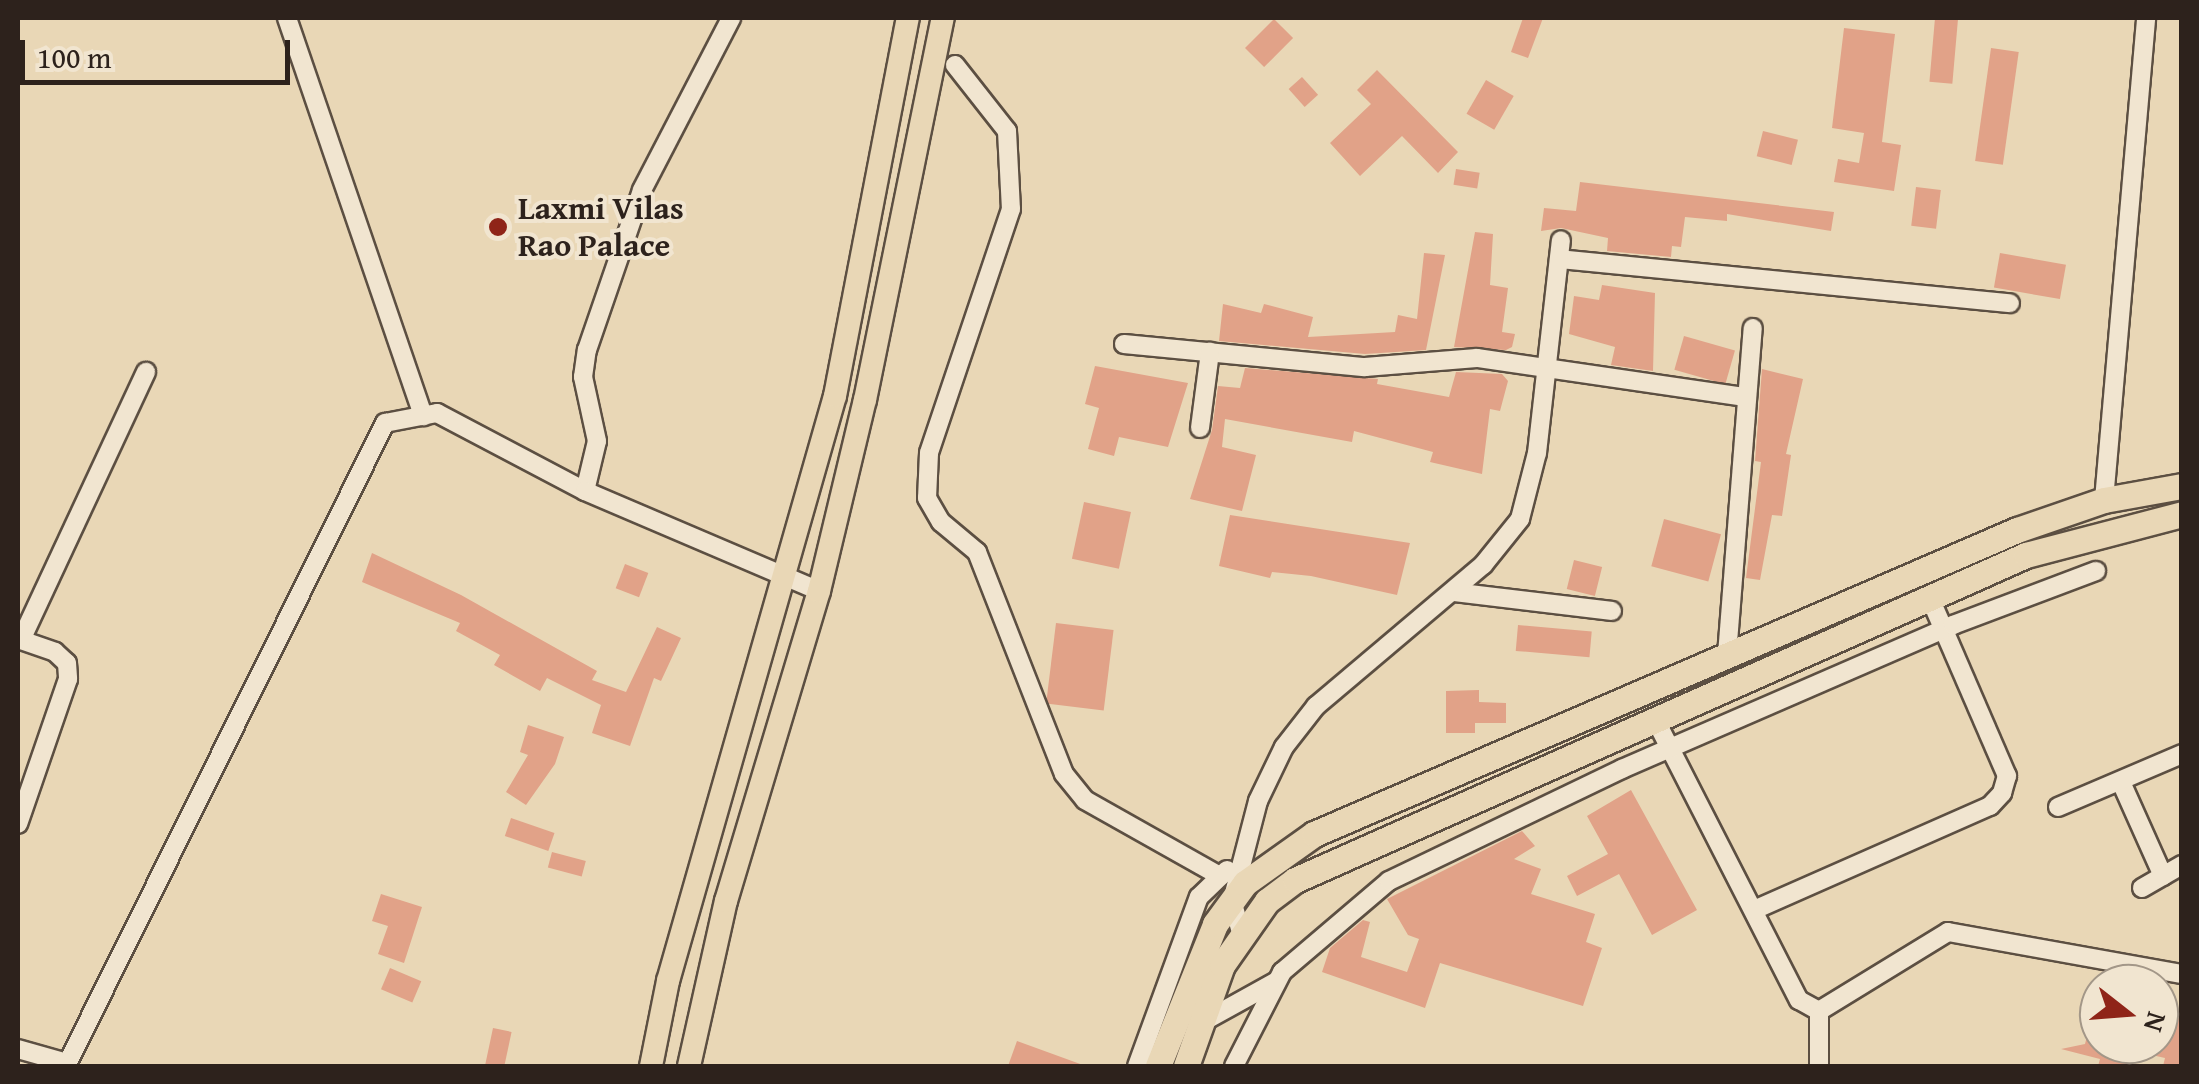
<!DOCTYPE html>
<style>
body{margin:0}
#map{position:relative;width:2199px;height:1084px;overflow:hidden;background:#e9d7b6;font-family:"Gentium Book Plus",serif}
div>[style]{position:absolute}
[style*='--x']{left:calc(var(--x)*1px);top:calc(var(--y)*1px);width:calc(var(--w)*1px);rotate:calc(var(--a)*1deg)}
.building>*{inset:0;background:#e1a288;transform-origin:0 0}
.roads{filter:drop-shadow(2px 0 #5c4f42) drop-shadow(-2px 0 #5c4f42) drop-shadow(0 2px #5c4f42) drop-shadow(0 -2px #5c4f42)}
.minor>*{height:18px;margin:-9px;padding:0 9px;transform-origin:9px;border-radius:9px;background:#f1e5d0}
.major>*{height:22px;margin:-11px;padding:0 11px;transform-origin:11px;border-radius:11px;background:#e9d7b6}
.highway>*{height:25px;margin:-12.5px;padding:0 12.5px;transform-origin:12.5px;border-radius:12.5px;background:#e9d7b6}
.dots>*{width:28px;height:28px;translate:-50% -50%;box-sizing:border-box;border:5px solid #f1e5d0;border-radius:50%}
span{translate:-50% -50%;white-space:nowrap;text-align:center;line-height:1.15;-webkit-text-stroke:8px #f1e5d0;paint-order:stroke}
.poi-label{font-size:32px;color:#2d221c;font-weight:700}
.left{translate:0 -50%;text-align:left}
.frame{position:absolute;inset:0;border:20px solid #2d221c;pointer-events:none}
.north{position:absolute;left:2079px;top:964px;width:100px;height:100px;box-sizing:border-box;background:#f1e5d0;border:2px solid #a39788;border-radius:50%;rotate:107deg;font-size:28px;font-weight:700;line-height:40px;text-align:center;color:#2d221c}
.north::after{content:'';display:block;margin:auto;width:35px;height:45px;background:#8f2418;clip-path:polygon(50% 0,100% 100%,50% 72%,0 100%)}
.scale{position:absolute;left:20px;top:40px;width:270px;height:45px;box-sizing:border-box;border:5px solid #2d221c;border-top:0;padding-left:12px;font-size:30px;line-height:35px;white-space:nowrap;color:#2d221c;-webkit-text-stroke:8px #f1e5d0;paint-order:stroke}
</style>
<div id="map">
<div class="building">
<div style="clip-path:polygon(1523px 18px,1543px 18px,1528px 58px,1511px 52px)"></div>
<div style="left:1935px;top:18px;width:23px;height:64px;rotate:5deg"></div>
<div style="left:1274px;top:19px;width:27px;height:41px;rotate:45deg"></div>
<div style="clip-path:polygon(1844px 28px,1895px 34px,1882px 142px,1901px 145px,1894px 191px,1834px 182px,1838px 159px,1859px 163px,1864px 133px,1832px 128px)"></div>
<div style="left:1991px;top:48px;width:28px;height:114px;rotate:8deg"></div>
<div style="clip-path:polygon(1377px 70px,1458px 152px,1438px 173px,1402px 136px,1360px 176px,1330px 143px,1371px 104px,1357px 90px)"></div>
<div style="left:1302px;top:77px;width:24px;height:18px;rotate:48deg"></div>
<div style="left:1486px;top:80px;width:32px;height:39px;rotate:30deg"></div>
<div style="left:1763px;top:131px;width:36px;height:26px;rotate:14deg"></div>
<div style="left:1456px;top:169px;width:24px;height:16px;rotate:9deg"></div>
<div style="clip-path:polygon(1580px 182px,1834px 212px,1831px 231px,1727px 214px,1727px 221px,1685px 217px,1681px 247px,1672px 246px,1671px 257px,1607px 251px,1608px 238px,1561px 228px,1541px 231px,1544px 208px,1576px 211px)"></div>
<div style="left:1916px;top:187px;width:25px;height:39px;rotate:7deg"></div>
<div style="clip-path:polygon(1475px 232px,1493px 234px,1490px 285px,1508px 288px,1502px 332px,1515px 334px,1512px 347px,1506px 350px,1454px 347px)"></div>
<div style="clip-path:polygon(1424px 253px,1445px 255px,1426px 350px,1365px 354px,1219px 341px,1223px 304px,1261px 313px,1264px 304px,1313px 317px,1308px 337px,1395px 332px,1398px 315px,1417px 319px)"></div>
<div style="left:2000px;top:253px;width:67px;height:35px;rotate:10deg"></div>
<div style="clip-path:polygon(1602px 285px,1655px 293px,1653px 371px,1611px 365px,1615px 347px,1569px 334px,1574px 296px,1599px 300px)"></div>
<div style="left:1684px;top:336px;width:53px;height:35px;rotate:16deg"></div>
<div style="clip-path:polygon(1095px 366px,1188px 383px,1168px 447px,1119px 437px,1114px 456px,1088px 449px,1099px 408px,1085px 404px)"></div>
<div style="clip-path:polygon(1245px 368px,1378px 379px,1377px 384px,1449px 397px,1456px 372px,1502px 374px,1508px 381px,1500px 411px,1490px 409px,1482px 474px,1430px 462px,1433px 452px,1354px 431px,1352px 442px,1225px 419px,1222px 447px,1256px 455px,1242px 511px,1190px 499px,1212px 430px,1218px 386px,1240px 388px)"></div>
<div style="clip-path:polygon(1762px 369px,1803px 379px,1786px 454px,1791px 455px,1782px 516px,1772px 515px,1760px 580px,1746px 578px,1761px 462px,1755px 461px)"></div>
<div style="left:1084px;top:502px;width:48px;height:58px;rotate:12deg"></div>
<div style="clip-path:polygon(1230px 515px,1410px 543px,1397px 595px,1311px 576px,1272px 572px,1270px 578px,1219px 566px)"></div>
<div style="left:1664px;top:519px;width:59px;height:49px;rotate:15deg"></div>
<div style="clip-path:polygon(372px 553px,461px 595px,597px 671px,592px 680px,626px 692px,657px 627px,681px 638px,661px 681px,654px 678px,630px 746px,592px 733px,601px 705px,547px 678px,540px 691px,494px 665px,500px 655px,456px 631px,460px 623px,362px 582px)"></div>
<div style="left:1574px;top:560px;width:29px;height:30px;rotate:14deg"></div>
<div style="left:625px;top:564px;width:25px;height:26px;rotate:21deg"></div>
<div style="left:1056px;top:623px;width:58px;height:81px;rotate:7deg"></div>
<div style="left:1518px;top:625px;width:74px;height:26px;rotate:5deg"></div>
<div style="clip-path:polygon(1479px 690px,1479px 702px,1506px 703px,1506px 723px,1475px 723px,1475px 733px,1446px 733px,1446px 691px)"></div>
<div style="clip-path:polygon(528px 725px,564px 737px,555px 764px,526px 805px,506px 792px,528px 755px,520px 752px)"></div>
<div style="clip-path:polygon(1631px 790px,1697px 910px,1652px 935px,1619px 874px,1577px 896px,1567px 876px,1608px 854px,1587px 816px)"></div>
<div style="left:511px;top:818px;width:46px;height:19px;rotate:19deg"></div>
<div style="clip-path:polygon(1522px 831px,1535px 846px,1514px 859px,1541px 869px,1531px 894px,1595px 914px,1586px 942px,1602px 948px,1583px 1006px,1440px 963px,1425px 1008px,1322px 972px,1330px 948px,1363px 920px,1370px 922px,1361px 957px,1407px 972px,1419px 939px,1408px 935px,1387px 899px)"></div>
<div style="left:552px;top:852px;width:35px;height:16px;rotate:15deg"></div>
<div style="clip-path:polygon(381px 894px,422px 907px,404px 963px,378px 954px,388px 926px,372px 921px)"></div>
<div style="left:390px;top:968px;width:34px;height:23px;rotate:23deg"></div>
<div style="clip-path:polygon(2094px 1009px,2099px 1044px,2159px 1044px,2159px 1013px,2182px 1019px,2182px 1066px,2163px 1066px,2165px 1058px,2130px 1050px,2126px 1066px,2098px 1066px,2100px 1059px,2061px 1049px,2085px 1044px)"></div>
<div style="left:493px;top:1028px;width:19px;height:39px;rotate:12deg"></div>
<div style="clip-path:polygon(1017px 1041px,1083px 1065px,1083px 1066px,1008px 1066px)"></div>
</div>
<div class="roads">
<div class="minor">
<div style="--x:287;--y:18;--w:421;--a:71.1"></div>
<div style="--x:955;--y:65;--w:84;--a:51.8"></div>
<div style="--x:1007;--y:131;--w:78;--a:87.1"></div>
<div style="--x:1011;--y:209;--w:257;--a:108.6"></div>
<div style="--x:929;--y:453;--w:45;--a:92.5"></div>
<div style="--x:927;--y:498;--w:28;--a:60"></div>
<div style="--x:941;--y:522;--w:47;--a:39.8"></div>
<div style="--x:977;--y:552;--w:238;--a:68.6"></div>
<div style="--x:1064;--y:774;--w:33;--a:51"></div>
<div style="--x:1085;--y:800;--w:155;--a:29.4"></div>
<div style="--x:1559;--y:259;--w:453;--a:5.6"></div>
<div style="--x:1124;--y:344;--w:242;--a:5.5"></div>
<div style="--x:1365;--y:367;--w:112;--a:-4.6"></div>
<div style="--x:1477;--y:358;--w:271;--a:8.3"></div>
<div style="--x:1200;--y:428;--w:77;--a:-82.5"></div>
<div style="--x:585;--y:491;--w:51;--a:-76.5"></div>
<div style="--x:597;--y:441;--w:66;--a:-102.3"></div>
<div style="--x:583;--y:377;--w:27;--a:-82"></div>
<div style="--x:587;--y:350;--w:169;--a:-71"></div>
<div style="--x:642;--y:190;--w:194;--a:-62.6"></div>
<div style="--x:2104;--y:500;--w:484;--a:-85"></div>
<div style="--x:1453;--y:592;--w:160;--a:6.8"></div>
<div style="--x:18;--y:639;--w:39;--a:19"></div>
<div style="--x:55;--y:652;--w:16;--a:43"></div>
<div style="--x:67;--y:663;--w:16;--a:86"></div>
<div style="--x:68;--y:679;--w:153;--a:109"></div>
<div style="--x:21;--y:640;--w:296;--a:-65"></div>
<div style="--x:1727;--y:655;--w:328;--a:-85.5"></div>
<div style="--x:1655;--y:719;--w:316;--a:62.9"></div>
<div style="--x:1799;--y:1000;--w:23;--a:29"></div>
<div style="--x:1819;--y:1011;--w:151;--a:-31.5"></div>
<div style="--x:1948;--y:932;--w:238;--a:10.2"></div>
<div style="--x:2121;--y:782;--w:103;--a:65.9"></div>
<div style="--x:2058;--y:807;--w:135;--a:-23.1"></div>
<div style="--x:2142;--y:888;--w:46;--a:-29.9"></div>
<div style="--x:1754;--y:910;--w:258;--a:-23.8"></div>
<div style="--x:1990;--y:806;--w:18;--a:-47"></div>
<div style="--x:2002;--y:793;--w:18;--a:-74"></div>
<div style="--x:2007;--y:776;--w:194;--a:-113.4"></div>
<div style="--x:1241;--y:932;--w:32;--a:-106"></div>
<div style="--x:1232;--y:901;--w:103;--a:-75.4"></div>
<div style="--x:1258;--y:801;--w:60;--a:-64.3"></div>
<div style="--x:1284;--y:747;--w:52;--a:-52"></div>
<div style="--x:1316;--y:706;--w:219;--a:-40.2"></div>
<div style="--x:1483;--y:565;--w:59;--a:-51.2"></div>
<div style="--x:1520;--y:519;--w:68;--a:-75.6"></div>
<div style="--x:1537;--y:453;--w:214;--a:-83.6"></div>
<div style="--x:1201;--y:1023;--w:85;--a:-29"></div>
<div style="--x:18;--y:1049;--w:51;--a:15.9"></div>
<div style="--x:66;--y:1066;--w:718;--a:-63.61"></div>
<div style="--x:385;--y:423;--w:53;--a:-10.9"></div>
<div style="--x:437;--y:413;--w:167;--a:27.8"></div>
<div style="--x:585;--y:491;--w:254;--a:23.1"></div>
<div style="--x:1137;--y:1066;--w:180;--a:-69.9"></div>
<div style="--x:1199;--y:897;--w:39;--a:-44"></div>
<div style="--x:1234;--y:1066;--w:106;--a:-62.9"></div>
<div style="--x:1282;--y:972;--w:140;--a:-40.4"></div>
<div style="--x:1389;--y:881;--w:259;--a:-25.7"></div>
<div style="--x:1622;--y:769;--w:361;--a:-23.5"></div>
<div style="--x:1953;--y:625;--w:153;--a:-20.7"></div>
<div style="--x:1819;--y:1066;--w:55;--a:-90"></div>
</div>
<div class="major">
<div style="--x:651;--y:1066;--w:87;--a:-78.7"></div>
<div style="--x:668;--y:981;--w:608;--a:-74.07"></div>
<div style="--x:835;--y:396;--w:385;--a:-79.1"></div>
<div style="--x:689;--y:1066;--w:169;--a:-77.4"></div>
<div style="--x:726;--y:901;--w:324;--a:-73.3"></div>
<div style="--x:819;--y:591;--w:196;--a:-76.5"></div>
<div style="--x:865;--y:400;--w:390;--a:-78.5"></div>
</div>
<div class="highway">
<div style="--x:1158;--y:1066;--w:153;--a:-68.1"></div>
<div style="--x:1215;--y:924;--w:51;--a:-53.8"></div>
<div style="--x:1245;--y:883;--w:85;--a:-35.4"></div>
<div style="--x:1314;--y:834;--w:766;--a:-23.39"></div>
<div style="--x:2017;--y:530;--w:92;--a:-19"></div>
<div style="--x:2104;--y:500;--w:79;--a:-10.2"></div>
<div style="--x:1186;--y:1066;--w:107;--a:-70.4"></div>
<div style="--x:1222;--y:965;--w:78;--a:-54.9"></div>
<div style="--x:1267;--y:901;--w:35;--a:-37"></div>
<div style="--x:1295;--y:880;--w:800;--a:-23.97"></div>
<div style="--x:2026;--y:555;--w:161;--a:-14.7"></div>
</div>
</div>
<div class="dots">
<div style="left:498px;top:227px;background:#8f2418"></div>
</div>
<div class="poi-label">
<span class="left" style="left:518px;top:227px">Laxmi Vilas<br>Rao Palace</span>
</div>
<div class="frame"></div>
<div class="north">N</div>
<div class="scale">100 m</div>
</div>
